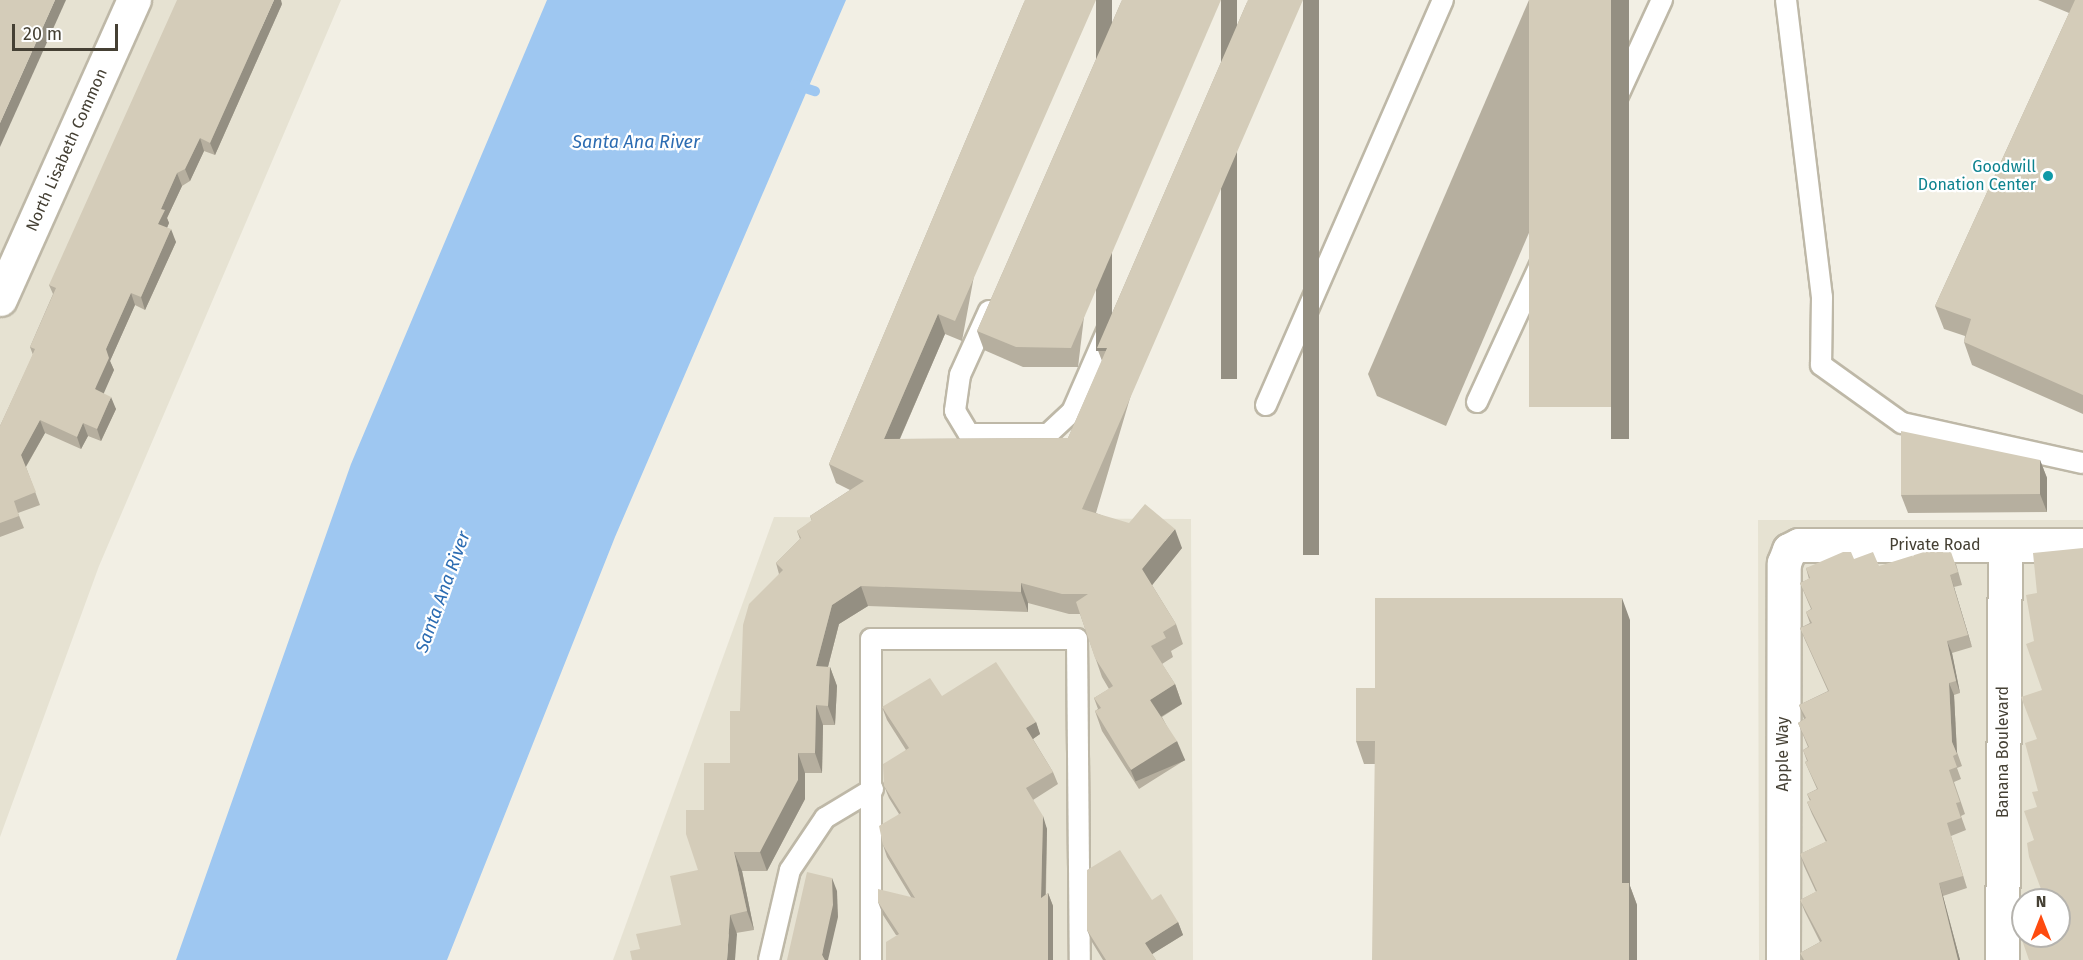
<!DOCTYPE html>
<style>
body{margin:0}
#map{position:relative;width:2083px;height:960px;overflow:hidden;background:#f2efe4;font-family:"Fira Sans",sans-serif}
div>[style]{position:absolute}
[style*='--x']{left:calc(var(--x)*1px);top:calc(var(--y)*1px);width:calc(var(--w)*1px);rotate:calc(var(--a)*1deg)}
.residential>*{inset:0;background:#e6e2d2}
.water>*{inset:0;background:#9ec7f1}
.stream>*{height:10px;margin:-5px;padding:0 5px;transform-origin:5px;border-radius:5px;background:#9ec7f1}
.roads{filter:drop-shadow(2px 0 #beb8a7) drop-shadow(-2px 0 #beb8a7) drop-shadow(0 2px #beb8a7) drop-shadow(0 -2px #beb8a7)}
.service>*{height:20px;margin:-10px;padding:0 10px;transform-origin:10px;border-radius:10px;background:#fff}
.minor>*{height:33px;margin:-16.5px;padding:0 16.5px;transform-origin:16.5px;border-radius:16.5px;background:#fff}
.wall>*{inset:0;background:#b6af9f}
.shaded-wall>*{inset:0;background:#948f82;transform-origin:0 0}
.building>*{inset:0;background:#d4ccb9;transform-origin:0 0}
.dots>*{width:16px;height:16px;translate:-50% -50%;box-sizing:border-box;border:3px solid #fff;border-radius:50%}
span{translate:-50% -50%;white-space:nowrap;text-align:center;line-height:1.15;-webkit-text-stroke:4.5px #fff;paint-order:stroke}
.street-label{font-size:16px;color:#454034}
.culture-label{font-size:16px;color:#0d838f}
.right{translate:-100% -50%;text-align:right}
.water-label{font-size:18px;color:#2c6cb2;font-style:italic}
.north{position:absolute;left:2011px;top:888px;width:60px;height:60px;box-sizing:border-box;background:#fff;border:2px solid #b5b3ae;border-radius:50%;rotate:0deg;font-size:16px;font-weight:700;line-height:24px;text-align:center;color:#454034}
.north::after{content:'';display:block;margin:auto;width:21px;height:27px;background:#fe4b10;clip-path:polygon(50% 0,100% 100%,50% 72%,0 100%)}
.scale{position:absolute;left:12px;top:24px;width:106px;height:27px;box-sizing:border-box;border:3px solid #454034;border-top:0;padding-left:8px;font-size:18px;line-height:21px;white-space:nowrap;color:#454034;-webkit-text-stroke:4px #fff;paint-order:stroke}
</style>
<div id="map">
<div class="residential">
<div style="clip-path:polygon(0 0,341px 0,99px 566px,0 837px)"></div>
<div style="clip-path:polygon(774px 517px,1191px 519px,1193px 960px,613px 960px)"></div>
<div style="clip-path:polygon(evenodd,1758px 520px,2083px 520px,2083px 960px,1759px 960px,1758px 520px,2023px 900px,2059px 900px,2059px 936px,2023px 936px,2023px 900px)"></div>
</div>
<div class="water">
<div style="clip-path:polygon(547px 0,846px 0,615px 537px,447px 960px,176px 960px,351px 464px)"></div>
</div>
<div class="stream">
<div style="--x:796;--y:85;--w:20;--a:18"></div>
</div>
<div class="roads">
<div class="service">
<div style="--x:1786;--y:0;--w:299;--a:83.1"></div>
<div style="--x:1822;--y:297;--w:68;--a:90.8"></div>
<div style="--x:1821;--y:365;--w:100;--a:35.6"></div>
<div style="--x:1902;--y:423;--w:185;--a:12.5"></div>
<div style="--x:989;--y:311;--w:70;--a:114.4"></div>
<div style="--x:960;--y:375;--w:36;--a:98"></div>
<div style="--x:955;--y:411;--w:27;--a:59"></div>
<div style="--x:969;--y:434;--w:79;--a:0"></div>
<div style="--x:1048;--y:434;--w:33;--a:-43"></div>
<div style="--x:1072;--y:412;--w:93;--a:-66.5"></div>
<div style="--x:1477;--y:402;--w:443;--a:-65.3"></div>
<div style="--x:1266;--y:405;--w:442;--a:-66.4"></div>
<div style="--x:769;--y:960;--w:92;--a:-76.9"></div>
<div style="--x:790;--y:870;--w:63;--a:-56.1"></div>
<div style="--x:825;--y:818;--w:56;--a:-31.1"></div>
<div style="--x:871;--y:960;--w:321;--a:-90"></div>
<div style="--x:871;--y:639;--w:206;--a:0"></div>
<div style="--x:1077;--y:639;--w:321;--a:89.5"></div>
</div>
<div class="minor">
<div style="--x:0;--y:299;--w:328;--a:-65.9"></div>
<div style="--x:1783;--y:960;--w:397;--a:-89.9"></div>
<div style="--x:1784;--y:563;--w:14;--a:-69"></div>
<div style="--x:1789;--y:550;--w:11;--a:-27"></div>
<div style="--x:1799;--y:545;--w:284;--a:0"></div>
<div style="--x:2002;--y:960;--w:415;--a:-89.6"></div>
</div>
</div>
<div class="wall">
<div style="clip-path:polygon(1025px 0,962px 341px,945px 334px,900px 439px,1068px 438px,1102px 361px,1097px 348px,1248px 0,1096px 513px,1182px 548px,1152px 585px,1176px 624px,1183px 644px,1171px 651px,1173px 657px,1162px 664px,1175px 684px,1182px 704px,1162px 717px,1185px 760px,1139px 789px,1102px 731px,1095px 711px,1098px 709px,1094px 698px,1109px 689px,1102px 677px,1080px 614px,1069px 614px,1028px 603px,1028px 612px,868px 606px,839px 624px,828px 667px,830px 667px,837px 686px,835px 725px,823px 725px,822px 773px,805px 773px,805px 799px,767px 871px,742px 871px,754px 930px,640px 949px,681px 925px,698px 870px,704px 810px,730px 763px,740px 711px,779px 574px,776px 563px,800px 539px,797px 531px,812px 521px,810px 516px,850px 490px,836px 483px,829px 464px)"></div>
<div style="clip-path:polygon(1122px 0,1078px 367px,1023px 367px,984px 350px,977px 331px)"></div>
<div style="clip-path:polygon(1529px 0,1629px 0,1446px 426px,1377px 396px,1368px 374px)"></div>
<div style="clip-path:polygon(2038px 0,2083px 0,2083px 414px,1972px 365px,1964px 342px,1965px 336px,1944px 329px,1935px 306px,2069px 13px)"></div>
<div style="clip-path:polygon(282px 4px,215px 155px,204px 151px,190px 181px,182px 186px,167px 218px,169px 223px,167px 228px,176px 242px,145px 310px,135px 305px,110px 361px,114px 370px,103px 393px,116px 409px,101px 441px,88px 436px,81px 449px,45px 433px,26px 467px,40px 505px,18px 513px,24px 528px,0 537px,0 426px,33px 355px,30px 347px,53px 294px,49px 285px)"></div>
<div style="clip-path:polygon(2040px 460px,2047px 478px,2047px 512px,1908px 513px,1901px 495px)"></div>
<div style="clip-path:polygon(1854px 559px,1879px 566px,1956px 564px,1962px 585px,1954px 587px,1972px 647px,1952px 653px,1960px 693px,1954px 695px,1957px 752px,1962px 766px,1957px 768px,1961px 779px,1954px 782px,1965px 814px,1961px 816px,1966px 830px,1951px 836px,1967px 888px,1943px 896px,1960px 960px,1802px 960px,1800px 953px,1820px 942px,1805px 912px,1800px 900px,1816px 892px,1804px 866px,1800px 854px,1826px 842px,1812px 814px,1807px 802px,1810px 801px,1807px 794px,1817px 789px,1805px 762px,1807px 761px,1803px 750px,1808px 747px,1798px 723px,1804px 719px,1799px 705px,1828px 691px,1805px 640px,1800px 628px,1810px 623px,1806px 612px,1811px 609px,1800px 583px,1809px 579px,1806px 568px)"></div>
<div style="clip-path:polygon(1630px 620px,1630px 886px,1637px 905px,1637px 960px,1375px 764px,1364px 764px,1356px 741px,1375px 688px)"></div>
<div style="clip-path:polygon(942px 696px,1036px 722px,1040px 734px,1033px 739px,1053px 772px,1058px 784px,1033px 800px,1047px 829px,1046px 895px,1048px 893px,1053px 906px,1053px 960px,896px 935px,883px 915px,878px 902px,911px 897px,887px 857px,883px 845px,899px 814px,889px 798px,884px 786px,906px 750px,887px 720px,882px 707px)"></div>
<div style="clip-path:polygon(1152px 900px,1178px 922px,1183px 935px,1152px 954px,1156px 960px,1103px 960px,1092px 942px,1087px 930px)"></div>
</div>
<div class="shaded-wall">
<div style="clip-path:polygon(55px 0,66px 0,0 147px,0 123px)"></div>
<div style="clip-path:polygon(274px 0,281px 0,282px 4px,215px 155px,210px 143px)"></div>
<div style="left:1096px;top:0;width:16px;height:351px"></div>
<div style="left:1221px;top:0;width:16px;height:379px"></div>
<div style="left:1303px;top:0;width:16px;height:555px"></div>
<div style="left:1611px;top:0;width:18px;height:439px"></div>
<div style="clip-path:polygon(200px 138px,204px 151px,190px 181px,185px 169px)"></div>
<div style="clip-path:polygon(177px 173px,182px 186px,167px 218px,169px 223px,163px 237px,158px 224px,161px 209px)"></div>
<div style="clip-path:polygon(171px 229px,176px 242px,145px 310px,141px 297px)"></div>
<div style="clip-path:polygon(131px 293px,135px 305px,110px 361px,114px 370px,100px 402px,95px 389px,106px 349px)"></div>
<div style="clip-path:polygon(938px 314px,945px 334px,891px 459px,884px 439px)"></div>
<div style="clip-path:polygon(111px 397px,116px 409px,101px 441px,97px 429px)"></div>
<div style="clip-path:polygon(40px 420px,45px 433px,25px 468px,21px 455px)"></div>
<div style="clip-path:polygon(83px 423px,88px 436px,81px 449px,77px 437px)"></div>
<div style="clip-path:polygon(2040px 460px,2047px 478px,2047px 512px,2040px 494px)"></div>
<div style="clip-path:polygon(1175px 529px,1182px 548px,1149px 589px,1142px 569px)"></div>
<div style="clip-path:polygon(1950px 575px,1954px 587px,1972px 647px,1968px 635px)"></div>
<div style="clip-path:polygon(1021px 583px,1028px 603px,1028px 612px,1021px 592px)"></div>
<div style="clip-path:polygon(861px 586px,868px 606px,839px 624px,823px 686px,816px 666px,832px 605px)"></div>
<div style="clip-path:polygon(1622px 598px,1630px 620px,1630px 886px,1637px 905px,1637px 960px,1629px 960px,1622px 883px)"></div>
<div style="clip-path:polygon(1947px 641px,1952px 653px,1960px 693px,1956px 681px)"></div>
<div style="clip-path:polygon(830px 667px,837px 686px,835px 725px,828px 706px)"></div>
<div style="clip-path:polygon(1949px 683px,1954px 695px,1957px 754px,1952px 742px)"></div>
<div style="clip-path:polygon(1175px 684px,1182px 704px,1157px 719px,1150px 700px)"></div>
<div style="clip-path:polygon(816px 705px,823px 725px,822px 773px,815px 753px)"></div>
<div style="clip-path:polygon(1036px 722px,1040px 734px,1030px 741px,1026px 728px)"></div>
<div style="left:1177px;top:741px;width:21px;height:54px;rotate:67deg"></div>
<div style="clip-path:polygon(798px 753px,805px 773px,805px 799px,767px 871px,760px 852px)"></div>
<div style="clip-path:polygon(1043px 816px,1047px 829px,1045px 910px,1041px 898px)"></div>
<div style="clip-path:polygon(734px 852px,742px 871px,754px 930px,747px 911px)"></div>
<div style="clip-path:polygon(832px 878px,837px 891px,838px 917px,828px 960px,824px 960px,822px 955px)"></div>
<div style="clip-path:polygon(1939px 883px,1943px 896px,1960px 960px,1958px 960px)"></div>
<div style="clip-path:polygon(1048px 893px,1053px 906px,1053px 960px,1048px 960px)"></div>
<div style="clip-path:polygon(730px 915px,737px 934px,735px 960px,727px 960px)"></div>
<div style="clip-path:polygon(1178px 922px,1183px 935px,1149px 956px,1145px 943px)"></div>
</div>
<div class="building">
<div style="clip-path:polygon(0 0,55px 0,0 123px)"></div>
<div style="clip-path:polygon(177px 0,274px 0,210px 143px,200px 138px,185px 169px,177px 173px,161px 209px,165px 210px,158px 224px,171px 229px,141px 297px,131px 293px,106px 349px,109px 358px,95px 389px,111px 397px,97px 429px,83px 423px,77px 437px,40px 420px,21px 455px,36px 492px,14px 501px,19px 516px,0 523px,0 426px,35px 349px,30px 347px,56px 288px,49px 285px)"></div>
<div style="clip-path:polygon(1025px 0,1096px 0,955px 321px,938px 314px,884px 439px,1068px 438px,1107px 348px,1097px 348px,1248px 0,1303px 0,1082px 509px,1129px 523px,1145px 504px,1175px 529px,1142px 569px,1176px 624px,1163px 632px,1166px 638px,1151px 646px,1175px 684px,1150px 700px,1177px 741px,1131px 770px,1095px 711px,1101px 708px,1094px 698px,1113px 686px,1095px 658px,1076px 602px,1088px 594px,1062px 594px,1021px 583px,1021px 592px,861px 586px,832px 605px,816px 666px,830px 667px,828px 706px,816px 705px,815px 753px,798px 753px,798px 780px,760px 852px,734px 852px,747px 911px,730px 915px,727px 960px,632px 960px,630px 951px,640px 949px,636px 934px,681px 925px,670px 876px,698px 870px,686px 834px,686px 810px,704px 810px,704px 763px,730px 763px,730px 711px,740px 711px,743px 625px,749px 604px,783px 570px,776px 563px,801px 538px,797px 531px,812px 520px,810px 516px,864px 481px,829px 464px)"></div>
<div style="clip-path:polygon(1122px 0,1221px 0,1071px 348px,1016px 347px,977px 331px)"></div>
<div style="left:1529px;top:0;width:82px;height:407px"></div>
<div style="clip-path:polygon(2075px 0,2083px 0,2083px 395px,1964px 342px,1971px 319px,1935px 306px)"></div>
<div style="clip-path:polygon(1901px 431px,2040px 460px,2040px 494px,1901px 495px)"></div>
<div style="clip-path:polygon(2083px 548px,2083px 960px,2029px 960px,2022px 940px,2033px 936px,2059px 936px,2059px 900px,2032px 900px,2030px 893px,2041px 889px,2029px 857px,2027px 843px,2034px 840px,2024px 811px,2037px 807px,2032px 792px,2038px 791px,2025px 743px,2037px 739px,2021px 697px,2042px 690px,2026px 644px,2034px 641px,2026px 595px,2037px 593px,2033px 553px)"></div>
<div style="clip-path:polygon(1843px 552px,1851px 552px,1854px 559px,1873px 552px,1879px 566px,1924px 552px,1951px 552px,1958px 572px,1950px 575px,1968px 635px,1947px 641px,1956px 681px,1949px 683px,1952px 742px,1957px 754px,1953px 756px,1957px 767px,1949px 770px,1960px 802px,1956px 803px,1961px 818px,1947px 823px,1963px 876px,1939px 883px,1958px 960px,1804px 960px,1800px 953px,1822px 941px,1800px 900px,1817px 891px,1800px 854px,1827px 841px,1807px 802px,1811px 800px,1807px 794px,1818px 789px,1805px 762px,1808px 761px,1803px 750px,1809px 747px,1798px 723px,1806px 718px,1799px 705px,1829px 691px,1800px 628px,1812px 623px,1806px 612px,1812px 609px,1800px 583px,1810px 578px,1806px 568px)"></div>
<div style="clip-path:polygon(1375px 598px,1622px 598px,1622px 883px,1629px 883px,1629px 960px,1372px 960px,1375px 741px,1356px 741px,1356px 688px,1375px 688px)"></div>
<div style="clip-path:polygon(996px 662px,1036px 722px,1026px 728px,1053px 772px,1026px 788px,1043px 816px,1041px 898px,1048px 893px,1048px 960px,886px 960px,886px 942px,899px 934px,878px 902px,878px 889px,915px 898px,883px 845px,879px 826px,901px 813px,884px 786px,883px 764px,909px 748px,882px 707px,930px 678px,942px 696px)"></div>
<div style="clip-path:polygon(1120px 850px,1152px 900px,1161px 894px,1178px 922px,1145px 943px,1156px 960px,1106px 960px,1087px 930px,1087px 870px)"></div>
<div style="clip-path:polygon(807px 872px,832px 878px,833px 905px,822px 955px,825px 960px,787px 960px)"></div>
</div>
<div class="dots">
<div style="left:2048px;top:176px;background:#0f9aa8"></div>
</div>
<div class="street-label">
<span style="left:67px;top:150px;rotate:-66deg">North Lisabeth Common</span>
<span style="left:1935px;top:545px">Private Road</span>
<span style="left:2003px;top:752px;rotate:-90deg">Banana Boulevard</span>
<span style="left:1783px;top:754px;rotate:-90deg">Apple Way</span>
</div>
<div class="culture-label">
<span class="right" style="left:2036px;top:176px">Goodwill<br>Donation Center</span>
</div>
<div class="water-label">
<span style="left:636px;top:142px">Santa Ana River</span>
<span style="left:443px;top:592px;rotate:-70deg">Santa Ana River</span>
</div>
<div class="north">N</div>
<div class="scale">20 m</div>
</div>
